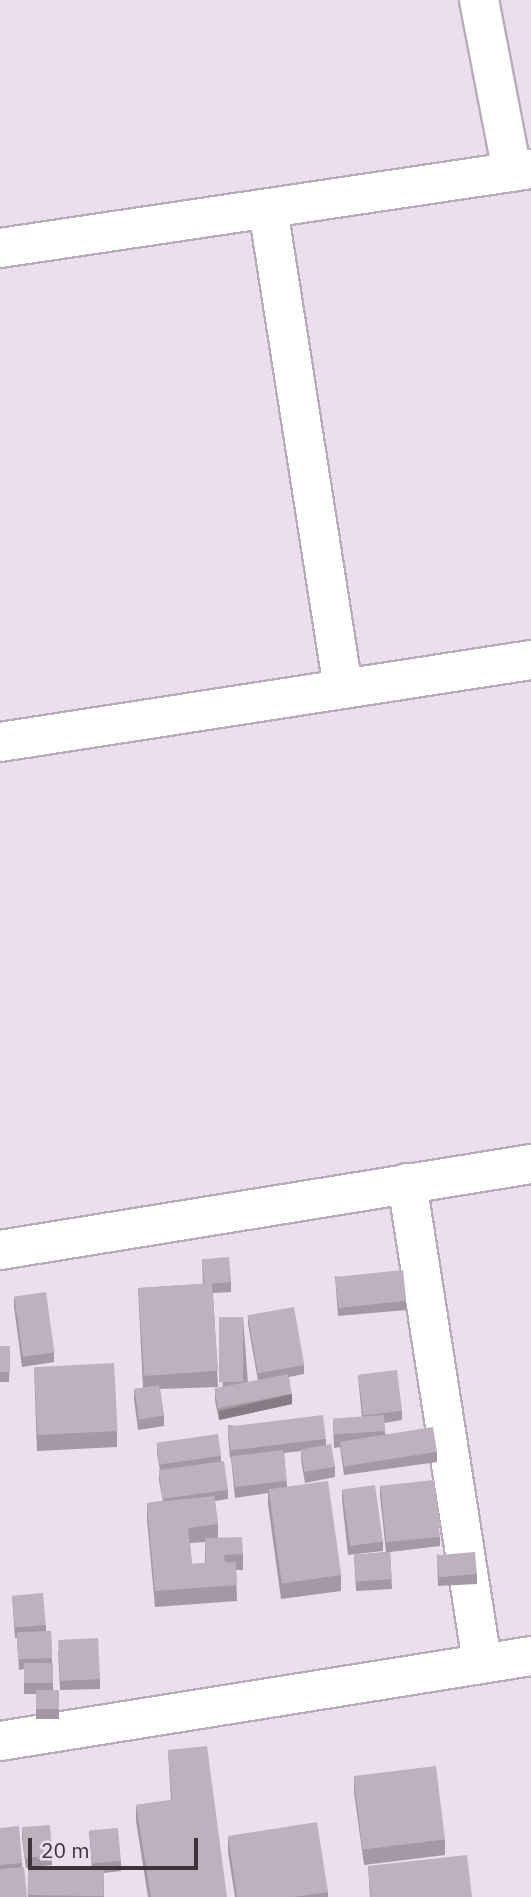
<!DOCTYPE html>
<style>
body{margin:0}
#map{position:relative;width:531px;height:1897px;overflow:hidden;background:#ecdfed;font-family:"IBM Plex Sans",sans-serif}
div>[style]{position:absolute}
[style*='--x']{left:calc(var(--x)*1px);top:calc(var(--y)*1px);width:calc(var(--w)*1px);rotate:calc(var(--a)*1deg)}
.roads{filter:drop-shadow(2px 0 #b9acba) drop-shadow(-2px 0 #b9acba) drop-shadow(0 2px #b9acba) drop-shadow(0 -2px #b9acba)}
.minor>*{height:38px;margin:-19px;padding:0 19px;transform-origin:19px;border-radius:19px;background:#fff}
.wall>*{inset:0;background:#a398a3}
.shaded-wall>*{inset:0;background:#857c85}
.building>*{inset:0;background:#beb1be;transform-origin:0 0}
span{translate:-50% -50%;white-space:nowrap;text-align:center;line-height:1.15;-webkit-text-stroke:5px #ecdfed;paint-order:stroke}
.scale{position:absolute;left:28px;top:1838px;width:170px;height:32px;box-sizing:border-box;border:4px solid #3b353b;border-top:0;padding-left:9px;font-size:21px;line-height:24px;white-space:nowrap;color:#3b353b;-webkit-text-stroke:5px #ecdfed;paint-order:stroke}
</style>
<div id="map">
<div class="roads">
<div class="minor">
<div style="--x:479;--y:0;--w:175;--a:79.1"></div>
<div style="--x:268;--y:209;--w:486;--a:81.1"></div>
<div style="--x:0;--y:248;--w:537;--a:-8.46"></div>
<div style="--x:0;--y:742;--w:537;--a:-8.78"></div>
<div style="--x:407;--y:1183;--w:485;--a:81.1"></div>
<div style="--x:0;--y:1250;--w:538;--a:-9.2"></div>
<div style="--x:0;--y:1741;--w:538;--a:-9.09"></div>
</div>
</div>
<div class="wall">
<div style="clip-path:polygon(202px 1259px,231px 1282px,231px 1292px,213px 1293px,218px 1387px,160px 1389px,164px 1416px,164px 1426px,138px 1430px,134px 1399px,134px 1389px,143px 1388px,138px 1288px,203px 1284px)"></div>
<div style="clip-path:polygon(335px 1276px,406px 1301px,406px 1310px,338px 1316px)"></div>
<div style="clip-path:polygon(14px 1297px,54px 1352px,54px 1362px,22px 1367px,14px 1307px)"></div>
<div style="clip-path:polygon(0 1301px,0 1346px,10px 1346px,9px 1382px,0 1382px)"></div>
<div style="clip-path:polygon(248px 1315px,304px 1365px,304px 1374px,289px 1377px,292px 1404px,219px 1420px,215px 1401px,215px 1391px,223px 1389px,219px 1317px,243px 1317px,248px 1383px,258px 1381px,248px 1324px)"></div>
<div style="clip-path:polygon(34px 1367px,117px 1431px,117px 1447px,37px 1451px)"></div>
<div style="clip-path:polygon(358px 1376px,402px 1411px,402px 1420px,384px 1423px,385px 1434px,437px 1452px,437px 1462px,344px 1475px,340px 1447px,334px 1448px,333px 1422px,362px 1418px)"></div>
<div style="clip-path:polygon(228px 1425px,326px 1439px,326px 1445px,335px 1467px,335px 1477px,305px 1483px,301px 1460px,301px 1451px,284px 1453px,287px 1486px,341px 1575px,341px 1591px,281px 1599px,268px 1504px,268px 1493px,235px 1498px,231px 1458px,230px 1458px,228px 1435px)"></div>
<div style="clip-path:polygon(evenodd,157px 1443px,221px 1456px,221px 1462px,228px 1490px,228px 1499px,215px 1501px,218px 1524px,218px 1538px,243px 1554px,243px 1570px,236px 1570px,237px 1601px,155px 1607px,147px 1519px,147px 1503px,163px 1501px,159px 1481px,159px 1471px,160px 1471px,157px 1452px,157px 1443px,205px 1542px,205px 1563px,192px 1564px,190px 1543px,205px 1542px)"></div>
<div style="clip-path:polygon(380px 1486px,440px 1537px,440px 1546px,390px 1552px,392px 1589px,356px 1591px,354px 1555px,386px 1552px,380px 1496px)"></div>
<div style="clip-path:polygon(342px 1490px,383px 1541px,383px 1551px,348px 1555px,342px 1499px)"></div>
<div style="clip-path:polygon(437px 1554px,477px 1574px,477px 1584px,438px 1586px)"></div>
<div style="clip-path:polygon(12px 1596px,46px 1625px,46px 1631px,51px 1631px,52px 1663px,53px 1663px,53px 1690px,59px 1690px,59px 1719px,36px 1719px,36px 1694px,24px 1694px,24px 1669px,19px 1670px,17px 1638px,15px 1638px)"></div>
<div style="clip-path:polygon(58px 1650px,100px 1679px,100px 1689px,60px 1690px)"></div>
<div style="clip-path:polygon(168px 1750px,227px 1897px,148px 1897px,136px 1821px,136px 1805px,171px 1800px)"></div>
<div style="clip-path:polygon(354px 1776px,445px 1839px,445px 1855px,364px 1865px,354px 1792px)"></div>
<div style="clip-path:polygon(0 1828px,22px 1863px,22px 1867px,0 1897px)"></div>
<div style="clip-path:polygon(22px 1828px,52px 1856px,52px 1865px,26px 1868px,22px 1838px)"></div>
<div style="clip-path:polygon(89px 1831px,121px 1861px,121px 1871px,104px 1873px,104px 1897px,28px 1897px,28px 1869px,92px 1870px)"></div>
<div style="clip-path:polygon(228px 1836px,328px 1892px,328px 1897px,235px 1897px,228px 1852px)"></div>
<div style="clip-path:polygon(368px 1866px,472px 1897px,370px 1897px)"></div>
</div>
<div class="shaded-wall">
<div style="clip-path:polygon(292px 1394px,292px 1404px,219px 1420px,219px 1411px)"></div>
</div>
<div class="building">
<div style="left:229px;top:1257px;width:25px;height:27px;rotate:85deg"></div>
<div style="left:403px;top:1270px;width:31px;height:68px;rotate:84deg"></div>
<div style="left:212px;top:1283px;width:88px;height:74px;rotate:86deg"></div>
<div style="left:46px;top:1292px;width:61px;height:32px;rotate:82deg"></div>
<div style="left:294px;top:1307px;width:59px;height:47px;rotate:80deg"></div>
<div style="left:219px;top:1317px;width:24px;height:65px"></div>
<div style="left:0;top:1346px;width:10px;height:26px"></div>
<div style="left:114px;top:1363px;width:68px;height:80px;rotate:87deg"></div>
<div style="left:397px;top:1370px;width:41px;height:39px;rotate:83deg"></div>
<div style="left:288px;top:1374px;width:20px;height:75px;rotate:79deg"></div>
<div style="left:159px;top:1385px;width:31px;height:25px;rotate:81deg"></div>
<div style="left:323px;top:1415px;width:24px;height:96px;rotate:83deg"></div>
<div style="left:384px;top:1415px;width:16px;height:51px;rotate:86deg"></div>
<div style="left:433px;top:1427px;width:25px;height:94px;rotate:81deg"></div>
<div style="left:218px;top:1434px;width:22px;height:62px;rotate:82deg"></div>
<div style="left:331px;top:1444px;width:23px;height:31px;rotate:80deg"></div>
<div style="left:283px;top:1450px;width:31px;height:52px;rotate:83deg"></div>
<div style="left:224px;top:1461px;width:29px;height:66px;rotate:82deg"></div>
<div style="left:434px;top:1480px;width:57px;height:54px;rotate:84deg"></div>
<div style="left:328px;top:1481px;width:95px;height:60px;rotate:82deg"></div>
<div style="left:375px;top:1485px;width:57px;height:33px;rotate:82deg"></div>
<div style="clip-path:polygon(214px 1496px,218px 1524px,188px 1528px,192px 1564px,206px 1563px,205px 1538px,242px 1537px,243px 1554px,224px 1555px,225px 1562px,236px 1562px,237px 1585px,155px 1591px,147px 1503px)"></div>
<div style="left:390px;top:1552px;width:27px;height:36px;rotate:86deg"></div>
<div style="left:475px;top:1552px;width:22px;height:38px;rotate:85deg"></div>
<div style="left:43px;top:1593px;width:32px;height:31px;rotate:85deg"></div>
<div style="left:51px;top:1631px;width:27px;height:34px;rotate:88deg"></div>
<div style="left:98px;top:1638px;width:41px;height:40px;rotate:87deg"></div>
<div style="left:53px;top:1663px;width:20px;height:29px;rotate:90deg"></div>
<div style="left:36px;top:1690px;width:23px;height:19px"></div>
<div style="clip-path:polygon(207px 1746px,227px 1897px,151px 1897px,136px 1805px,172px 1800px,168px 1750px)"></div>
<div style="left:436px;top:1766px;width:74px;height:83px;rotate:83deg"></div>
<div style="clip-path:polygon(317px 1822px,328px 1892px,294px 1897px,237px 1897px,228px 1836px)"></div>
<div style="left:50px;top:1825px;width:31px;height:28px;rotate:86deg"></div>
<div style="clip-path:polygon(19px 1826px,22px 1863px,0 1865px,0 1828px)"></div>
<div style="left:118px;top:1828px;width:33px;height:29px;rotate:85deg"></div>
<div style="clip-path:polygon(467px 1855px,472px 1897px,371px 1897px,368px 1866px)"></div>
<div style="clip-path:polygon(24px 1867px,27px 1897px,0 1897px,0 1869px)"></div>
<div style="left:28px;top:1869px;width:76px;height:26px;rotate:1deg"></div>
</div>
<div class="scale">20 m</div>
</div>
